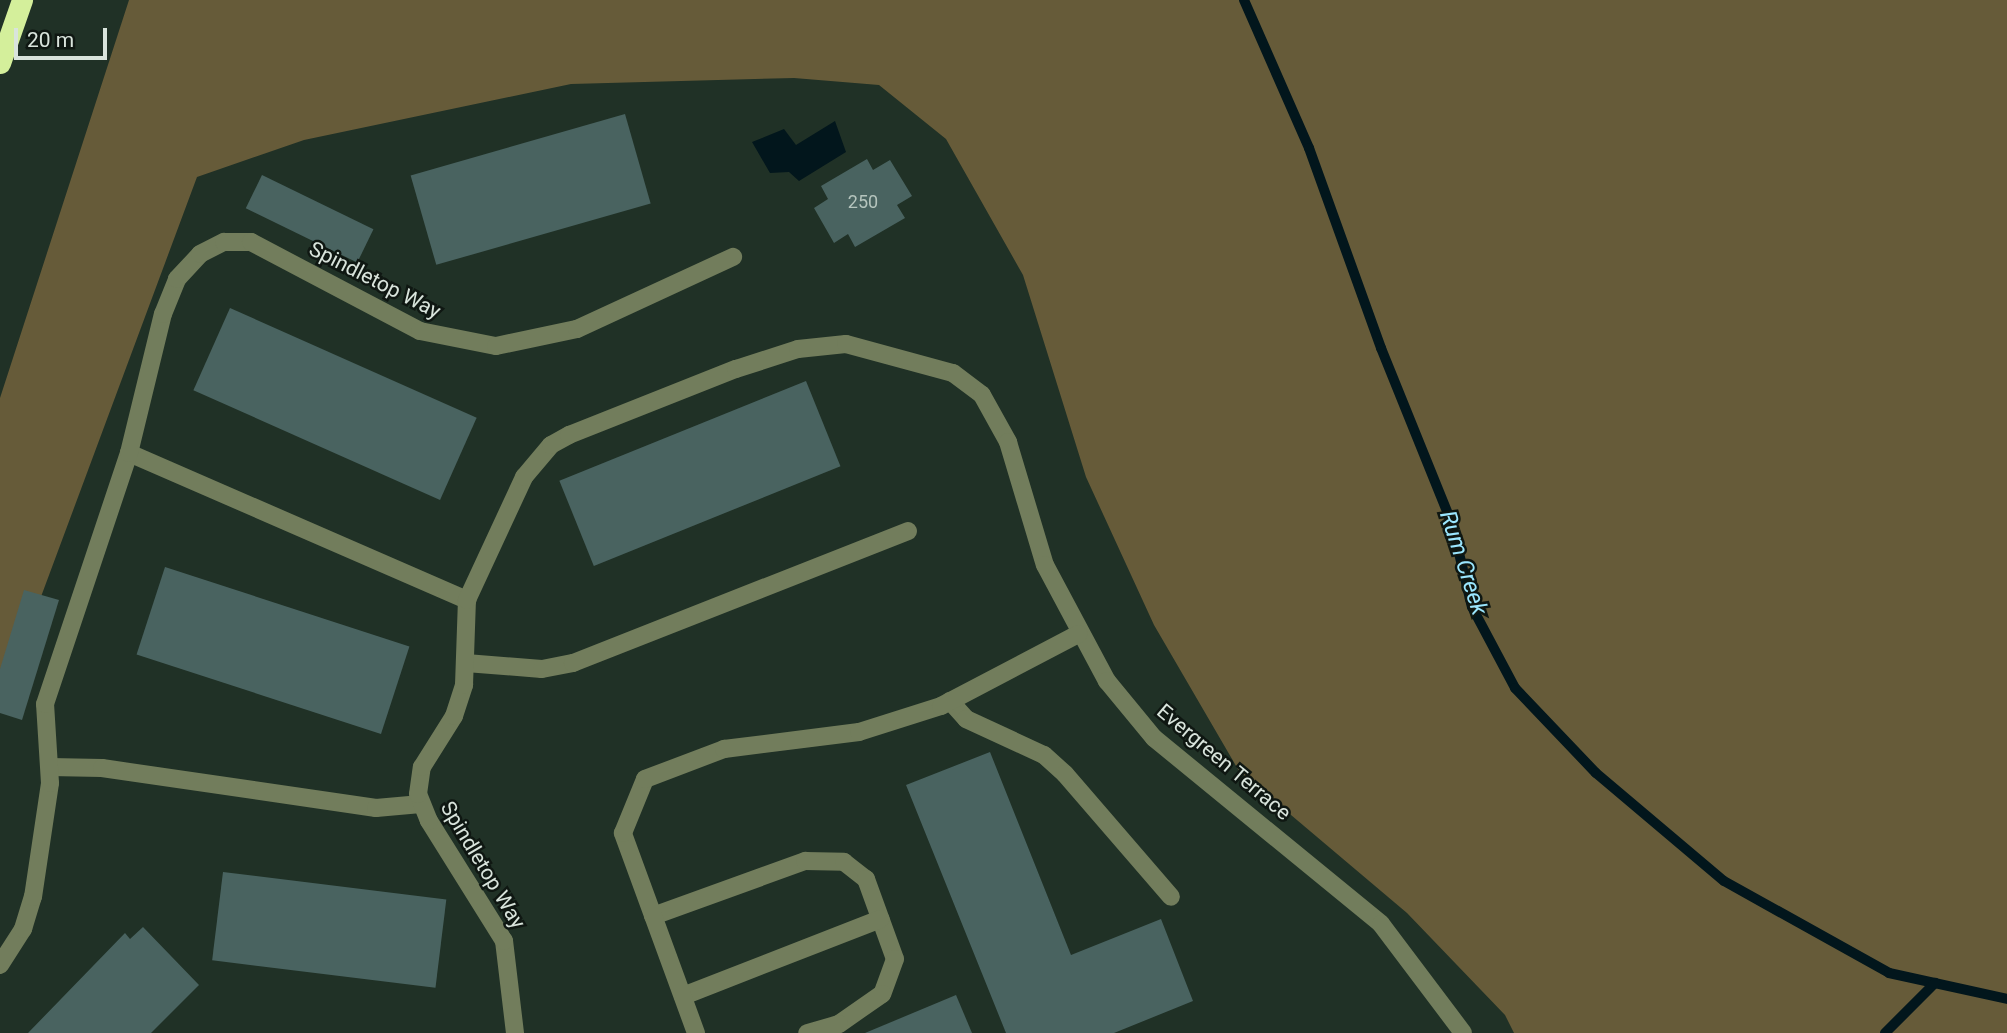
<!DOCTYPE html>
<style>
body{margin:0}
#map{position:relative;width:2007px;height:1033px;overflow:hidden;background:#203126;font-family:Roboto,sans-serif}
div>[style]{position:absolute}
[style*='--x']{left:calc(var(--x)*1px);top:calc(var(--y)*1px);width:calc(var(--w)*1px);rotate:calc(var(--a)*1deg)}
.forest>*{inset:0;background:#665b39}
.water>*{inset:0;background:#02161c}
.stream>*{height:10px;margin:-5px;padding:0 5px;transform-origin:5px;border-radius:5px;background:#02161c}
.building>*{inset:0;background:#496360;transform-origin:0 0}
.minor>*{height:18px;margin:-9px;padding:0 9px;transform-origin:9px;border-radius:9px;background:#727d5c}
.highway>*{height:21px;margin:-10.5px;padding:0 10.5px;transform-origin:10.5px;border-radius:10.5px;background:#d4ef9b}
span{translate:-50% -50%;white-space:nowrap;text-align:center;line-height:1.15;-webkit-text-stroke:5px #0f1712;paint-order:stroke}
.number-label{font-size:18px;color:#b5c4bd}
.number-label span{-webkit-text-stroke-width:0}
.street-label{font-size:21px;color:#d9e4dc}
.water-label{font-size:23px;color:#9be7ff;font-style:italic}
.scale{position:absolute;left:14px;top:28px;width:93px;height:32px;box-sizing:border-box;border:4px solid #d9e4dc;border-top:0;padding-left:9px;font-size:21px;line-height:24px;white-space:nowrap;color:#d9e4dc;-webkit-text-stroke:5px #0f1712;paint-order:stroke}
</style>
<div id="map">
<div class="forest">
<div style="clip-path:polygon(129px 0,2007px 0,2007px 1033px,1514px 1033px,1505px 1015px,1407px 913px,1239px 771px,1154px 625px,1086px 477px,1023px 275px,946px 139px,879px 85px,794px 78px,571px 84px,304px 140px,197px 177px,0 707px,0 398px)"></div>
</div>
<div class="water">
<div style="clip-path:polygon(835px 121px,846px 152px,799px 181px,789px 172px,770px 173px,752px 142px,784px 129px,796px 145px)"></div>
</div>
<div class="stream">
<div style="--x:1244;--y:0;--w:162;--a:66.3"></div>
<div style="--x:1309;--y:148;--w:213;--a:70.2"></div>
<div style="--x:1381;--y:348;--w:190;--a:68"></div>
<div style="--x:1452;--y:524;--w:85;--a:76.5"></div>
<div style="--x:1472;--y:607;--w:92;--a:62"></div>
<div style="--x:1515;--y:688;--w:117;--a:46.4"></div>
<div style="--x:1596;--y:773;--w:167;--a:40.2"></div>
<div style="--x:1724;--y:881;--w:189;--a:29.1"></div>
<div style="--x:1889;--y:973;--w:121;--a:12.4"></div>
<div style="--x:1885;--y:1033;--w:71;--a:-45"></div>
</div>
<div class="building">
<div style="left:625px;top:114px;width:93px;height:223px;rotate:74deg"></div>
<div style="clip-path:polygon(867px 159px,873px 170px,890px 160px,912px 196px,897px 205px,905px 218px,855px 247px,848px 234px,834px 243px,814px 208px,828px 199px,821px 186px)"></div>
<div style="left:262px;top:175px;width:124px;height:37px;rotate:26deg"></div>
<div style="left:230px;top:308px;width:270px;height:90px;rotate:24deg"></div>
<div style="left:806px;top:381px;width:92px;height:266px;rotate:68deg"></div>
<div style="left:165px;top:567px;width:257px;height:92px;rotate:18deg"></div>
<div style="clip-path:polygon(24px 590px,59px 600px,22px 720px,0 713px,0 669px)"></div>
<div style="clip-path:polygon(990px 752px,1071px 955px,1161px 919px,1193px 1001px,1114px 1033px,1006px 1033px,906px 785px)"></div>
<div style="left:223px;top:872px;width:225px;height:89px;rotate:7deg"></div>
<div style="clip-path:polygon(143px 927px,199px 985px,151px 1033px,28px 1033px,125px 933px,130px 939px)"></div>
<div style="clip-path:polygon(956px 995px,972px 1033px,865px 1033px)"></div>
</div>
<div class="minor">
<div style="--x:129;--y:453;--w:369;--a:23.5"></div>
<div style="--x:466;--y:663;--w:76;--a:4.5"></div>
<div style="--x:542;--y:669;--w:32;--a:-11"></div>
<div style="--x:573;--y:663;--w:360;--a:-21.5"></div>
<div style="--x:950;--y:701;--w:24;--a:48"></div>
<div style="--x:966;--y:719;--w:86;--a:24.8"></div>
<div style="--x:1044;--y:755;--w:28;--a:42"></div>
<div style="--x:1065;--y:774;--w:162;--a:49.2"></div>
<div style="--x:50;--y:767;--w:52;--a:1.1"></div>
<div style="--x:102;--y:768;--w:277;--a:8.3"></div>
<div style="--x:376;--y:808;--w:45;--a:-5.1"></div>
<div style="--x:653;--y:916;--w:162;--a:-19.9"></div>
<div style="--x:805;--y:861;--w:39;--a:1"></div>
<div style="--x:844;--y:862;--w:28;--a:38"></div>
<div style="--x:866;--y:879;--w:85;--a:70.1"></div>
<div style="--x:895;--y:959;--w:37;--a:110"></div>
<div style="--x:882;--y:994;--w:52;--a:145.1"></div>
<div style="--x:839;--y:1024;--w:33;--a:164"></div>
<div style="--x:0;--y:965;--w:43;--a:-57.4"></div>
<div style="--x:23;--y:929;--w:34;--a:-73"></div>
<div style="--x:33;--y:897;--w:115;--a:-81.5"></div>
<div style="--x:50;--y:783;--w:79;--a:-93.6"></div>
<div style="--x:45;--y:704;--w:265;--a:-71.5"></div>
<div style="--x:129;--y:453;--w:143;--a:-76.3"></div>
<div style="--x:163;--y:314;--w:38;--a:-68"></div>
<div style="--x:177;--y:279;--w:34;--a:-47"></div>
<div style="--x:200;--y:254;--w:27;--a:-27"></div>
<div style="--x:224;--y:242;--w:27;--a:0"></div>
<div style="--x:251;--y:242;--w:191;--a:27.8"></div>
<div style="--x:420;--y:331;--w:77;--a:11.2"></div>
<div style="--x:496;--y:346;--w:83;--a:-11.9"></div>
<div style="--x:577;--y:329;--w:172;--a:-24.8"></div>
<div style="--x:683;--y:996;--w:212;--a:-21.3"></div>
<div style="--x:515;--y:1033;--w:93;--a:-96.8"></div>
<div style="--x:504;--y:941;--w:142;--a:-122"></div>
<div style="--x:429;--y:821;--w:29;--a:-112"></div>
<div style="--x:418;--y:794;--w:27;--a:-82"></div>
<div style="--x:422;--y:767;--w:60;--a:-57.9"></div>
<div style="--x:454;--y:716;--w:33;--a:-72"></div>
<div style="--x:464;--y:685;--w:85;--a:-88"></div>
<div style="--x:467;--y:600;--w:136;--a:-65.1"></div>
<div style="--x:524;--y:477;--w:42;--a:-49.8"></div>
<div style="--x:551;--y:445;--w:21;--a:-29"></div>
<div style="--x:569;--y:435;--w:180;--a:-21.6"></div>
<div style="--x:736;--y:369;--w:65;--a:-17.9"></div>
<div style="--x:798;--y:349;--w:48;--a:-5.9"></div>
<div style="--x:846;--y:344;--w:111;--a:15.2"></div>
<div style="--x:953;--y:373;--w:36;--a:37"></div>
<div style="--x:982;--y:395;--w:54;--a:61"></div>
<div style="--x:1008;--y:442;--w:128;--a:73.3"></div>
<div style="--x:1045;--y:565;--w:132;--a:61.9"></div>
<div style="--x:1107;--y:681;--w:74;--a:50.5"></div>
<div style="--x:1154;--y:738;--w:293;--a:39.3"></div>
<div style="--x:1381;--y:924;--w:136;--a:53"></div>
<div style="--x:696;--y:1033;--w:213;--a:-110.1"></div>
<div style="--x:623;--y:833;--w:58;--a:-67.8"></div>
<div style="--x:645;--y:779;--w:85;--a:-20.8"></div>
<div style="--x:724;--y:749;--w:136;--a:-7.2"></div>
<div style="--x:859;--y:732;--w:86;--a:-17.6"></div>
<div style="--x:941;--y:706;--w:155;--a:-27.7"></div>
</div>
<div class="highway">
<div style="--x:0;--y:63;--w:67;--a:-70.8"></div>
</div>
<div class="number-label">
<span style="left:863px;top:202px">250</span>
</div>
<div class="street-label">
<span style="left:375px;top:280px;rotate:27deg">Spindletop Way</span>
<span style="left:1224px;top:762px;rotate:40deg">Evergreen Terrace</span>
<span style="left:483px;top:865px;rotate:59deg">Spindletop Way</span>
</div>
<div class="water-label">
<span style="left:1463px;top:563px;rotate:72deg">Rum Creek</span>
</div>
<div class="scale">20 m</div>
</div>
